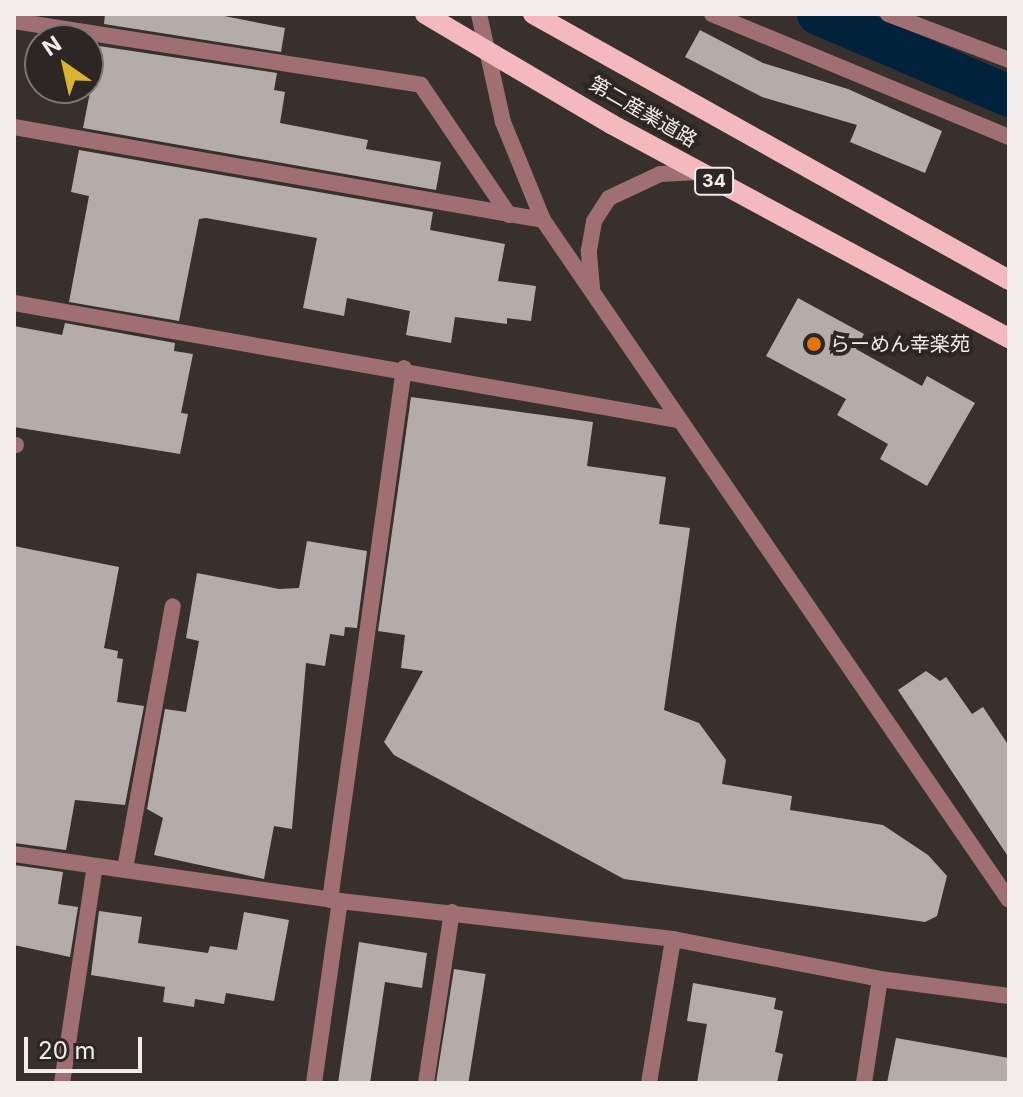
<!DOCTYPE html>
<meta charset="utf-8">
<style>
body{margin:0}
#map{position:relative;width:1023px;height:1097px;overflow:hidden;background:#37302d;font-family:Inter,"Noto Sans JP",sans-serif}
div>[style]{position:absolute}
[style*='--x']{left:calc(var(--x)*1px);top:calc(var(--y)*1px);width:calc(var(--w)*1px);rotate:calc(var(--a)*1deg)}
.canal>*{height:42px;margin:-21px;padding:0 21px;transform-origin:21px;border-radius:21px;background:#00233b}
.building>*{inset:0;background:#b4aca9;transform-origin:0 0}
.service>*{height:16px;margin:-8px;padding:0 8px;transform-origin:8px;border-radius:8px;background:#9f6f74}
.minor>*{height:16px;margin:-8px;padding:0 8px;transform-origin:8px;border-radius:8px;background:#9f6f74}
.tertiary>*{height:16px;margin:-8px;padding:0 8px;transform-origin:8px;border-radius:8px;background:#9f6f74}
.primary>*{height:20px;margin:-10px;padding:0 10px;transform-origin:10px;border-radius:10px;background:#f4b9be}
.dots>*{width:22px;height:22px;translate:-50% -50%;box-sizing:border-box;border:4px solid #2c2624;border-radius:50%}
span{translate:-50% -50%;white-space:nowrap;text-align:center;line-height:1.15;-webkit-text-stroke:8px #2c2624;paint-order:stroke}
.shield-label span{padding:2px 6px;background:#2c2624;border:2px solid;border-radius:6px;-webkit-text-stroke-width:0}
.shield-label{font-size:18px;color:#f2edeb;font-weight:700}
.street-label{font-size:20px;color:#f2edeb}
.poi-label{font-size:20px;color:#f2edeb}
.left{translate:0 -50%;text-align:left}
.frame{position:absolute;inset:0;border:16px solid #f2edeb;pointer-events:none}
.north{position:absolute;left:24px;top:24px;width:80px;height:80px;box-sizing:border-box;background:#2c2624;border:2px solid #7b7674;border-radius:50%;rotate:326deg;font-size:22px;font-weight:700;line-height:32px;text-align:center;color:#f2edeb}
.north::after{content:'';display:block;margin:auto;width:28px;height:36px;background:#dab333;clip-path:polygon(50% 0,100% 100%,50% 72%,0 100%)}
.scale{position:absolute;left:24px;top:1037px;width:118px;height:36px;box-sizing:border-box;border:4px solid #f2edeb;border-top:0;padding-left:10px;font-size:24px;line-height:28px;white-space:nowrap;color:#f2edeb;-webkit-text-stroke:6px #2c2624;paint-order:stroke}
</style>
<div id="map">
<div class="canal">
<div style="--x:818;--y:14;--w:208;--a:23.2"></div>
</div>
<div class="building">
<div style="clip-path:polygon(105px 14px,214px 14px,285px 28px,281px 52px,104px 24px)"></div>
<div style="clip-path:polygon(700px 30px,763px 63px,848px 89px,942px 131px,925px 173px,850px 142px,857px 125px,762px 97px,685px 57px)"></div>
<div style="clip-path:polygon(99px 46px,277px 73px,274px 90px,285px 92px,280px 123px,368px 140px,366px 149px,441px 162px,436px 190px,83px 128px)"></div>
<div style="clip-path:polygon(79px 150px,433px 212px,430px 230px,505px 244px,498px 281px,536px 286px,531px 321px,507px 318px,507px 324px,455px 317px,451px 343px,406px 335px,410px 311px,347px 298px,344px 316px,303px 308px,317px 238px,206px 218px,199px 219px,179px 321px,69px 302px,89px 196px,71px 192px)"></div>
<div style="clip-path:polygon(798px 298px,864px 334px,856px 349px,922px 386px,927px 376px,975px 403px,927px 486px,880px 459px,888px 444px,837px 415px,846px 399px,766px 356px)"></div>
<div style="clip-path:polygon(65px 323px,175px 343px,174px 351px,193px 354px,181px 413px,188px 414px,180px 454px,14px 427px,14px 326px,62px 335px)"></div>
<div style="clip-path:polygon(411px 397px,593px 422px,587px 466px,666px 477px,659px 524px,690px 528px,664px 710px,699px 723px,726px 760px,722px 784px,792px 796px,790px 810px,883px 825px,928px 855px,947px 876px,937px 916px,925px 922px,624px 879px,394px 755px,384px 742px,423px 671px,401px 668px,405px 635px,378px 631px)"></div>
<div style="clip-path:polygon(307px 541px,367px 551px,357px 628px,345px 627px,344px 636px,330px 634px,325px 666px,306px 663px,292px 829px,274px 826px,264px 879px,154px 855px,163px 818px,147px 809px,165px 709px,186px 712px,199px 641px,186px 638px,197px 573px,279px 589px,299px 588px)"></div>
<div style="clip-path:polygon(14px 546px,119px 567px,104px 648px,118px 651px,117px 658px,123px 659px,117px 702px,144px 706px,125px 805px,75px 800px,66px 850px,14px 843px)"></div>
<div style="clip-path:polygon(926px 671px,940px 681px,946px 677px,972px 714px,983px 707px,1009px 746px,1009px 858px,898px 690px)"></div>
<div style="clip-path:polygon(14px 865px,63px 872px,58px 904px,78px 907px,70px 957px,14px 945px)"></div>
<div style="clip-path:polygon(99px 911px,142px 917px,138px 943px,208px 953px,210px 946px,237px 950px,244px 912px,289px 920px,274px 1001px,226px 993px,224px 1004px,195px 999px,194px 1007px,163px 1002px,165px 987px,91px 975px)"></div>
<div style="clip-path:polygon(359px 942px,427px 953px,422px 988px,385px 982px,370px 1083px,338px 1083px)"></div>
<div style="left:454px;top:969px;width:32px;height:115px;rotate:9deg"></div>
<div style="clip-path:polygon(693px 983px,776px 998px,774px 1009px,783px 1011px,775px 1052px,783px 1054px,777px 1083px,697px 1083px,707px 1024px,687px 1021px)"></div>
<div style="clip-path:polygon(896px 1038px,1009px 1058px,1009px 1083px,887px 1083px)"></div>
</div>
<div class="service">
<div style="--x:14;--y:127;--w:537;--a:9.97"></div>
<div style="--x:125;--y:869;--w:267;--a:-79.7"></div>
<div style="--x:330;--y:900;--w:537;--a:-82.08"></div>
</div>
<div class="minor">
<div style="--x:712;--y:14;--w:321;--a:22.5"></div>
<div style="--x:888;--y:14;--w:129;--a:20.8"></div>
<div style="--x:14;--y:21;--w:412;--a:8.9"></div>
<div style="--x:421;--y:85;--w:157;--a:55.9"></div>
<div style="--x:14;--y:303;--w:673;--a:10.01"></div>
<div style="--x:14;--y:445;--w:2;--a:0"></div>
<div style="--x:14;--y:854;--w:329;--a:8.2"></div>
<div style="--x:340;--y:901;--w:335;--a:6.5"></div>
<div style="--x:673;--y:939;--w:211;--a:10.9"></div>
<div style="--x:880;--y:979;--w:130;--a:7.5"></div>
<div style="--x:62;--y:1083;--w:219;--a:-81.4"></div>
<div style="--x:314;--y:1083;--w:184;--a:-81.9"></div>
<div style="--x:426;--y:1083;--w:173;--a:-81.4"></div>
<div style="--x:649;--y:1083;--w:146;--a:-80.5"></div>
<div style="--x:864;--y:1083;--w:105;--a:-81.3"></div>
</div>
<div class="tertiary">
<div style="--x:479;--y:14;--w:111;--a:77.5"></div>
<div style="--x:503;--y:122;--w:106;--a:67.8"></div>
<div style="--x:543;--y:220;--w:824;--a:55.58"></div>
<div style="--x:592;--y:288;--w:38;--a:-95"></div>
<div style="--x:589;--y:250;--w:29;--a:-80"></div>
<div style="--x:594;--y:221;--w:27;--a:-57"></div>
<div style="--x:609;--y:198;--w:56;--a:-25.2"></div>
<div style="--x:660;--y:174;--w:38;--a:-3"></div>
</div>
<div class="primary">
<div style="--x:425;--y:14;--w:216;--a:30.6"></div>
<div style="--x:611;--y:124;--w:452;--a:28.3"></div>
<div style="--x:533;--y:14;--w:545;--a:29.2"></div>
</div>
<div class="dots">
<div style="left:814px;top:344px;background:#e8710a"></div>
</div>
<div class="shield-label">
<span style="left:714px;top:181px">34</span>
</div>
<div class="street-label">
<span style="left:643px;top:112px;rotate:30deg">第二産業道路</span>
</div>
<div class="poi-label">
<span class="left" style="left:830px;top:344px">らーめん幸楽苑</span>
</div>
<div class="frame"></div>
<div class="north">N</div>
<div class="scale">20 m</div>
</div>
